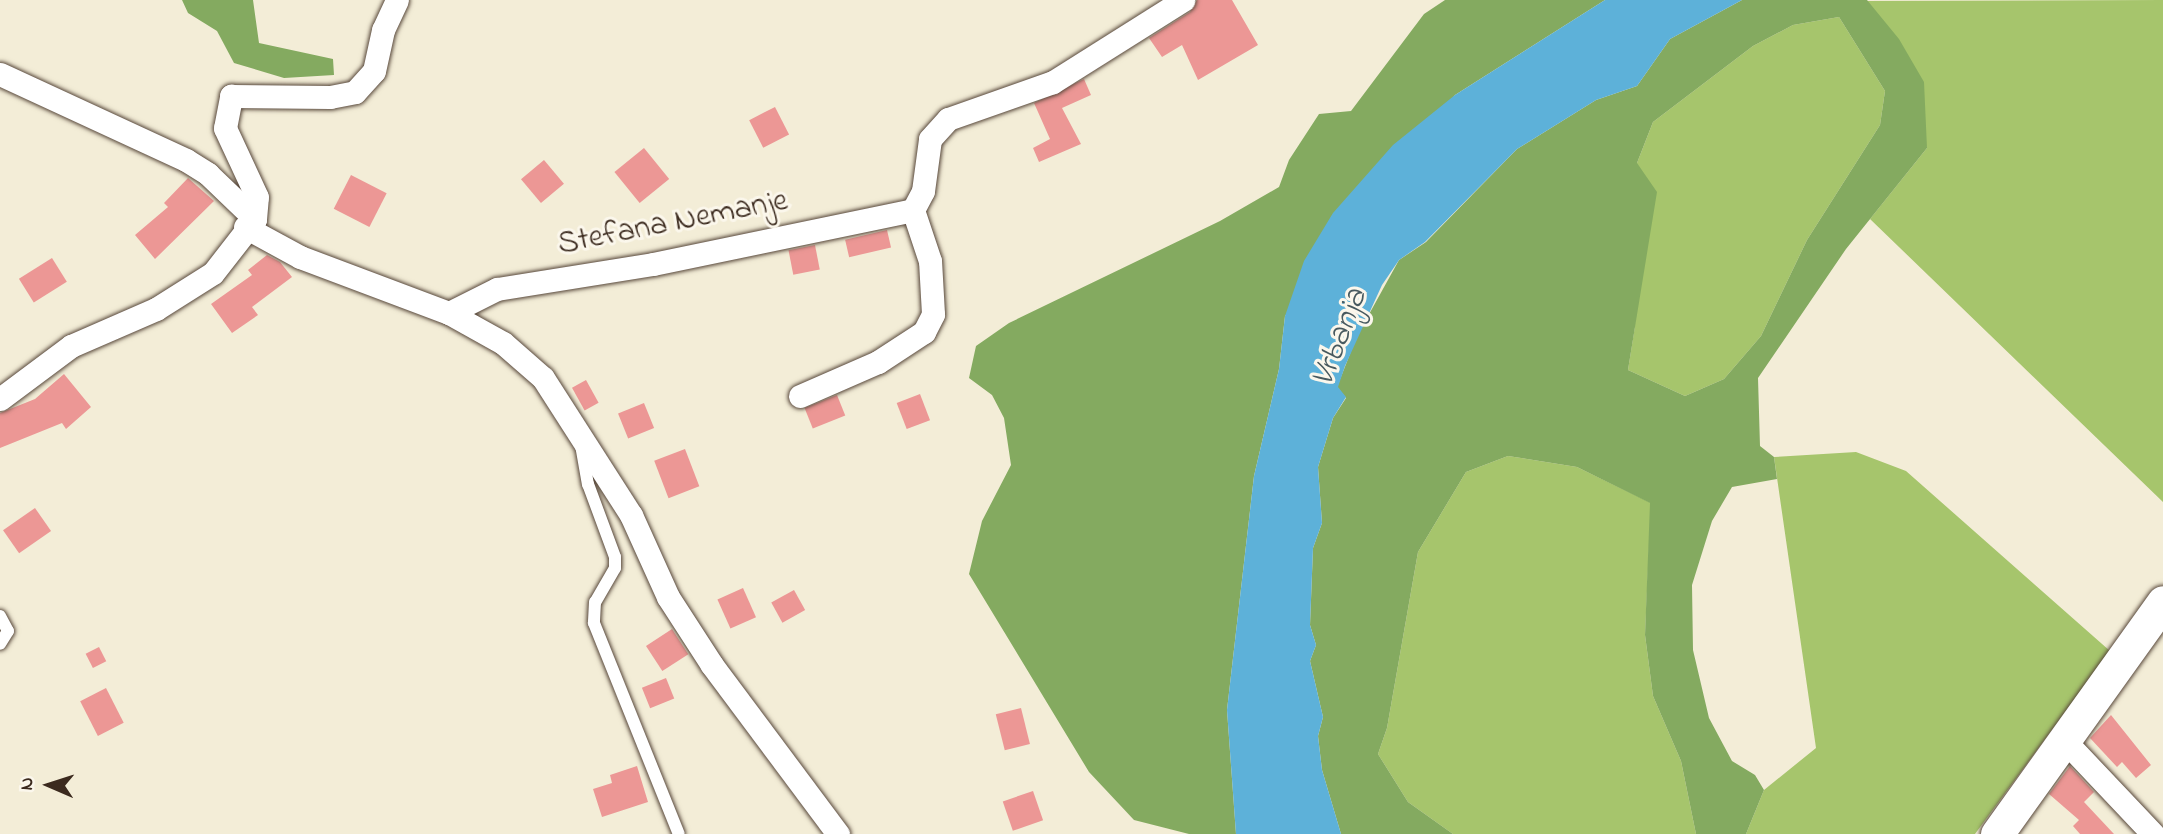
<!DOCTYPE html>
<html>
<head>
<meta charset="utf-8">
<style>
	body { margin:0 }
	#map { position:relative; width:2163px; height:834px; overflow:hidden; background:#f3edd7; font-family:"Indie Flower",sans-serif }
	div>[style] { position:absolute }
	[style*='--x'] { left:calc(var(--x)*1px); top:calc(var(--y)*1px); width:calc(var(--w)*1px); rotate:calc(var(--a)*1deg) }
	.green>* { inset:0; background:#a6c56c }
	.forest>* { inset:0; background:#84aa60 }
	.water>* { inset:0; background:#5db1d9 }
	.building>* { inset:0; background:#ec9795; transform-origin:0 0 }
	.roads { filter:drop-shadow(0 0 2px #57473a) drop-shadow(0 0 2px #57473a) }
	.lane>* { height:12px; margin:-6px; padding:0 6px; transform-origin:6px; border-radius:6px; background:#fff }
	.street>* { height:23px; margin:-11.5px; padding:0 11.5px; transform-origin:11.5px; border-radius:11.5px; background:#fff }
	.secondary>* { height:33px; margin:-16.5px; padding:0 16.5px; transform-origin:16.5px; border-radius:16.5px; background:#fff }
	span { translate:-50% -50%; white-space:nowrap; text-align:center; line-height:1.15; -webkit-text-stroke:6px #fbf7ec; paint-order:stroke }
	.street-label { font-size:32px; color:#3b2a1e }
	.water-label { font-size:33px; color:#47595f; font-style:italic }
	.north { position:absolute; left:14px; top:750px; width:70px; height:70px; -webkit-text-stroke:5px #fbf7ec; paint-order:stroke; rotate:273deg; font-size:19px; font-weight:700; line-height:28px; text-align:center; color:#3b2a1e }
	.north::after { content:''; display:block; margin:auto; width:24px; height:32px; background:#3b2a1e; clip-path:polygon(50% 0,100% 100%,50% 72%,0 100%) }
</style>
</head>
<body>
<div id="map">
	<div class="green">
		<div style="clip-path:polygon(2163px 0,2163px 502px,1870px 219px,1927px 148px,1865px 1px)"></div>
		<div style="clip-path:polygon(1839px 17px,1885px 91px,1880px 125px,1807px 240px,1761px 336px,1724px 379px,1685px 396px,1628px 370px,1635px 326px,1637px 163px,1653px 122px,1753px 46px,1793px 25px)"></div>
		<div style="clip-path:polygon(1856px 452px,1906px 471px,2110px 651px,1975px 834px,1746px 834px,1764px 790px,1816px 748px,1774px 457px)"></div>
		<div style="clip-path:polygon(1508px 456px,1577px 467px,1651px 503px,1645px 635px,1653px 696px,1681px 761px,1696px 834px,1453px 834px,1408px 802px,1378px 754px,1387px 728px,1418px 552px,1466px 472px)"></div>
	</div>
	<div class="forest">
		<div style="clip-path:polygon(182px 0,253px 0,259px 43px,333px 59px,334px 75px,284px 78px,234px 63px,217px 31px,188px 13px)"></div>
		<div style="clip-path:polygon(1445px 0,1605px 0,1455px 95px,1285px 316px,1279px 369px,1254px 476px,1227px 710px,1236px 834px,1189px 834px,1134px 820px,1089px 772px,969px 574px,982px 521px,1011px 465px,1004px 418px,992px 395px,969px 378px,976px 346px,1009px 323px,1220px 221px,1279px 187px,1289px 160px,1319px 114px,1351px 111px,1424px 14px)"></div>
		<div style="clip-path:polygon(evenodd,1742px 0,1867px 0,1899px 39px,1924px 82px,1927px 148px,1846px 249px,1758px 378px,1760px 446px,1774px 457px,1777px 479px,1732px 487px,1712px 521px,1692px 585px,1693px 650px,1709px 718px,1732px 761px,1755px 775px,1764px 790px,1746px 834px,1696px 834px,1681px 761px,1653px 696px,1645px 635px,1650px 503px,1577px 467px,1508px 456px,1466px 472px,1418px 552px,1387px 728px,1378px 754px,1408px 802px,1453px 834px,1341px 834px,1322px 770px,1318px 736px,1323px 717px,1310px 661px,1316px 645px,1310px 625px,1313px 548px,1322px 523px,1318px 467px,1333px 418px,1346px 398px,1337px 387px,1357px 336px,1399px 260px,1426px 242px,1517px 149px,1596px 100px,1637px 86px,1670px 39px,1742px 0,1839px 17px,1885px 91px,1880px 125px,1807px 240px,1761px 336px,1724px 379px,1685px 396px,1628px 370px,1657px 192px,1637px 163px,1653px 122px,1753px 46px,1793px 25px,1839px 17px)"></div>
	</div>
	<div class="water">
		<div style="clip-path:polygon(1605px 0,1742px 0,1670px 39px,1637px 86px,1596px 100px,1517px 149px,1425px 242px,1399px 260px,1382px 285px,1345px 366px,1338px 387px,1346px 397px,1333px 418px,1318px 467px,1322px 523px,1313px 548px,1310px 625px,1316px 645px,1310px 661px,1323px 717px,1318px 736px,1322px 770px,1341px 834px,1236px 834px,1227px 710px,1254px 476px,1279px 369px,1285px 316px,1304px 261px,1333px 213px,1393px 145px,1455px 95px)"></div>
	</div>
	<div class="building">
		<div style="clip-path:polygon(1197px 0,1232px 0,1258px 45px,1198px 80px,1182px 45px,1162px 57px,1149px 38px,1190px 12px)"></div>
		<div style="clip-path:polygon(1084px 79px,1091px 95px,1062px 108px,1081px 144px,1039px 162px,1033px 148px,1050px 139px,1034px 103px)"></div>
		<div style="left:775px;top:107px;width:31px;height:29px;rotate:63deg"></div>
		<div style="left:644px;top:148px;width:40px;height:38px;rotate:51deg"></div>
		<div style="left:544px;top:160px;width:31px;height:30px;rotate:50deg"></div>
		<div style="left:351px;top:175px;width:40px;height:38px;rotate:27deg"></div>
		<div style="clip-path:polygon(188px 178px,214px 201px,155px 259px,135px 235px,168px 207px,164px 203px)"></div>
		<div style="left:887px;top:230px;width:18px;height:43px;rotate:77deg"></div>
		<div style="left:815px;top:245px;width:25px;height:27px;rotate:79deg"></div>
		<div style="clip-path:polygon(267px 255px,280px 262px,292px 277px,252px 307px,258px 315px,232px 333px,211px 304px,252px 275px,248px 270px)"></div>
		<div style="left:52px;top:258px;width:28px;height:39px;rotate:58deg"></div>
		<div style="clip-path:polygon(64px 374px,91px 407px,66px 429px,62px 423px,0 448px,0 413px,35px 399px)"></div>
		<div style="left:586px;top:380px;width:26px;height:16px;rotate:61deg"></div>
		<div style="left:920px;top:394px;width:28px;height:25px;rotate:69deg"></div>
		<div style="left:837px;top:395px;width:22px;height:35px;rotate:68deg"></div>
		<div style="left:644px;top:403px;width:27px;height:28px;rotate:68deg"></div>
		<div style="left:685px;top:449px;width:40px;height:33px;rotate:69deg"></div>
		<div style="left:35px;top:508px;width:28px;height:39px;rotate:55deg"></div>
		<div style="left:743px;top:588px;width:32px;height:28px;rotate:66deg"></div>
		<div style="left:794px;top:590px;width:23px;height:26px;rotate:61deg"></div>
		<div style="left:672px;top:629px;width:30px;height:31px;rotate:57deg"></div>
		<div style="left:99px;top:647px;width:16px;height:15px;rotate:63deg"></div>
		<div style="left:666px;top:678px;width:22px;height:26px;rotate:68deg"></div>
		<div style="left:106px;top:688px;width:39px;height:29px;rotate:63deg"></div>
		<div style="left:1021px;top:708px;width:37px;height:26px;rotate:76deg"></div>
		<div style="clip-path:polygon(2111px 715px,2151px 765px,2136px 778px,2122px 762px,2117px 767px,2090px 738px)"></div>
		<div style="clip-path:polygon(637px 766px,648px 802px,602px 817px,593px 789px,612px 783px,610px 775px)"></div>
		<div style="clip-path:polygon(2070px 766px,2094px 792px,2084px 802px,2114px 834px,2080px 834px,2073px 826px,2079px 820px,2049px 794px)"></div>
		<div style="left:1033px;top:791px;width:31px;height:32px;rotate:71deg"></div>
	</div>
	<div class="roads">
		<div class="lane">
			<div style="--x:581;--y:445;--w:40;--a:80"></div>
			<div style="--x:588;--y:484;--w:78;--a:69.7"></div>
			<div style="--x:615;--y:557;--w:11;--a:90"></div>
			<div style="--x:615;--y:568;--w:39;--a:120"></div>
			<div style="--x:595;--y:602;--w:21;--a:93"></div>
			<div style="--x:594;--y:623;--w:227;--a:68.1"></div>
			<div style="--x:0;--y:616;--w:17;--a:62"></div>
			<div style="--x:8;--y:631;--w:15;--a:122"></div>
		</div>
		<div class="street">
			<div style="--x:0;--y:74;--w:205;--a:24.8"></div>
			<div style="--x:186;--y:160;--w:26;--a:32"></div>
			<div style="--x:208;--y:174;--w:65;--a:43.8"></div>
			<div style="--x:245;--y:227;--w:63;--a:28.6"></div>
			<div style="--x:300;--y:257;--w:159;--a:20.6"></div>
			<div style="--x:449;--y:313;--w:62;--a:29.1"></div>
			<div style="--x:503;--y:343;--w:53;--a:41.2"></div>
			<div style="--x:543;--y:378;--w:163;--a:57.3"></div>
			<div style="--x:631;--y:515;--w:90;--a:65.7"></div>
			<div style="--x:668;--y:597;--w:81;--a:57.1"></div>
			<div style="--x:712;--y:665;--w:211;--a:53.3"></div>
			<div style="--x:449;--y:313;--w:54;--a:-26.6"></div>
			<div style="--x:497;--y:289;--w:158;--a:-9.1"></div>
			<div style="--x:653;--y:264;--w:266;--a:-11.7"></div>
			<div style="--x:913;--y:210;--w:21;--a:-62"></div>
			<div style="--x:923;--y:191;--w:52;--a:-82.3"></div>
			<div style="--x:930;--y:139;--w:27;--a:-48"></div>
			<div style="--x:948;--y:119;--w:111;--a:-19.4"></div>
			<div style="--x:1053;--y:82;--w:154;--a:-32.2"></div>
			<div style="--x:800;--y:396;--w:85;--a:-23.6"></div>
			<div style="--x:878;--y:362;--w:55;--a:-33.1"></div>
			<div style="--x:924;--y:332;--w:20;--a:-63"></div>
			<div style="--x:933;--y:314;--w:53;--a:-93.2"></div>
			<div style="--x:930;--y:261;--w:54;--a:-108.4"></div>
			<div style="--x:0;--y:399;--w:89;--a:-36.7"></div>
			<div style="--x:71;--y:346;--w:93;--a:-23.5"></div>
			<div style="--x:156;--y:309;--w:67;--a:-32.3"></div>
			<div style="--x:213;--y:273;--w:68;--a:-52.1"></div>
			<div style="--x:255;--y:219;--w:22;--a:-85"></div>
			<div style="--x:257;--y:197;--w:76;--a:-114.9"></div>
			<div style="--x:225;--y:128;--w:33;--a:-79"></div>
			<div style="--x:231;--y:96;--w:99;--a:0.6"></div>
			<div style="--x:330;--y:97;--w:25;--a:-11"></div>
			<div style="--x:355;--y:92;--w:28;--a:-48"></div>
			<div style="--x:374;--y:71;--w:42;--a:-77.6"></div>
			<div style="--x:383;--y:30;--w:33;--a:-65"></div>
			<div style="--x:2065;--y:741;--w:128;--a:46.6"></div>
		</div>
		<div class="secondary">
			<div style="--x:1997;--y:834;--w:285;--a:-54.4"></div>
		</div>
	</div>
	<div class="street-label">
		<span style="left:673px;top:224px;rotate:-11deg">Stefana Nemanje</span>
	</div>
	<div class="water-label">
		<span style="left:1341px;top:338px;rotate:-69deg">Vrbanja</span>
	</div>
	<div class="north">N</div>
</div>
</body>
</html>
